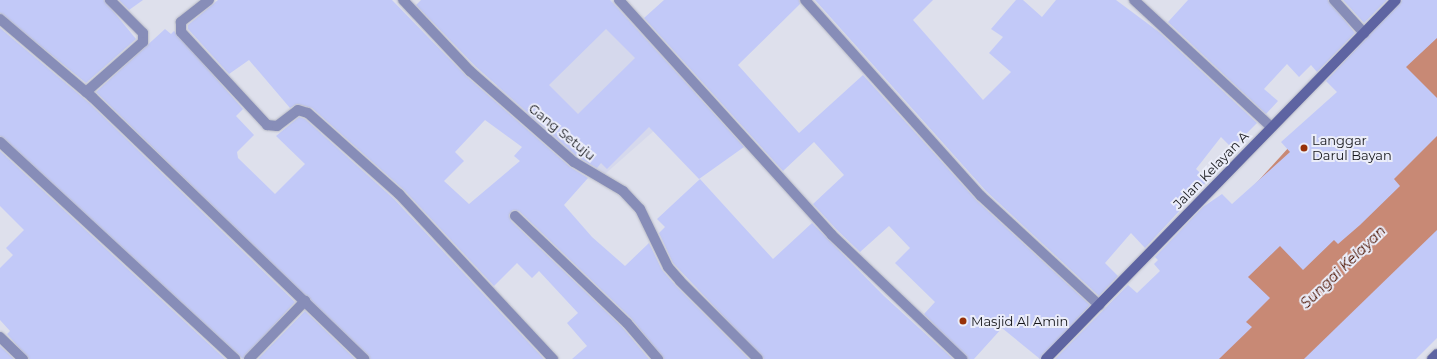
<!DOCTYPE html>
<html>
<head>
<meta charset="utf-8">
<style>
	body { margin:0 }
	#map { position:relative; width:1437px; height:359px; overflow:hidden; background:#dee0ec; font-family:Montserrat,sans-serif }
	div>[style] { position:absolute }
	[style*='--x'] { left:calc(var(--x)*1px); top:calc(var(--y)*1px); width:calc(var(--w)*1px); rotate:calc(var(--a)*1deg) }
	.built>* { inset:0; background:#d5d8ec }
	.water>* { inset:0; background:#c88975 }
	.building>* { inset:0; background:#c2c9f8 }
	.roads { filter:drop-shadow(0 0 1px #babcc6) drop-shadow(0 0 1px #babcc6) }
	.street>* { height:10px; margin:-5px; padding:0 5px; transform-origin:5px; border-radius:5px; background:#878db8 }
	.secondary>* { height:10px; margin:-5px; padding:0 5px; transform-origin:5px; border-radius:5px; background:#5e64a2 }
	.dots>* { width:11px; height:11px; translate:-50% -50%; box-sizing:border-box; border:2px solid #ebedf9; border-radius:50% }
	span { translate:-50% -50%; white-space:nowrap; text-align:center; line-height:1.15; -webkit-text-stroke:4px #ebedf9; paint-order:stroke }
	.street-label { font-size:13px; color:#15161a }
	.poi-label { font-size:13px; color:#15161a }
	.left { translate:0 -50%; text-align:left }
	.water-label { font-size:14px; color:#4d1402; font-style:italic }
</style>
</head>
<body>
<div id="map">
	<div class="built">
		<div style="clip-path:polygon(585px 0,612px 0,699px 91px,605px 174px,580px 163px,494px 89px)"></div>
	</div>
	<div class="water">
		<div style="clip-path:polygon(1437px 0,1437px 320px,1403px 359px,1090px 359px,1189px 257px,1381px 46px)"></div>
	</div>
	<div class="building">
		<div style="clip-path:polygon(0 0,104px 0,136px 39px,86px 83px,0 13px)"></div>
		<div style="clip-path:polygon(119px 0,143px 0,129px 10px)"></div>
		<div style="clip-path:polygon(evenodd,218px 0,392px 0,466px 76px,570px 167px,588px 178px,564px 205px,592px 237px,625px 266px,649px 243px,662px 270px,675px 285px,749px 359px,664px 359px,631px 318px,519px 211px,513px 210px,509px 215px,511px 221px,622px 327px,649px 359px,572px 359px,587px 346px,567px 323px,578px 313px,539px 271px,532px 278px,517px 263px,494px 286px,404px 190px,312px 108px,297px 104px,290px 108px,249px 60px,229px 74px,188px 29px,188px 25px,218px 0,485px 120px,522px 147px,514px 156px,520px 161px,469px 204px,444px 181px,464px 161px,455px 152px,485px 120px)"></div>
		<div style="clip-path:polygon(evenodd,421px 0,610px 0,744px 147px,699px 179px,649px 127px,607px 169px,601px 163px,597px 168px,578px 157px,475px 66px,416px 5px,421px 0,606px 29px,635px 58px,578px 114px,549px 85px,606px 29px)"></div>
		<div style="clip-path:polygon(664px 0,799px 0,800px 4px,738px 65px,799px 133px,863px 75px,977px 201px,1090px 305px,1040px 359px,1002px 328px,974px 359px,968px 359px,924px 314px,935px 302px,895px 263px,910px 248px,889px 226px,860px 252px,837px 230px,813px 204px,844px 175px,814px 142px,783px 171px,644px 18px)"></div>
		<div style="clip-path:polygon(815px 0,933px 0,913px 20px,983px 100px,1011px 72px,989px 53px,1003px 37px,991px 29px,1016px 0,1023px 0,1042px 17px,1056px 0,1116px 0,1159px 32px,1257px 123px,1232px 148px,1221px 137px,1196px 169px,1208px 180px,1145px 248px,1131px 233px,1105px 263px,1118px 276px,1099px 296px,986px 191px)"></div>
		<div style="clip-path:polygon(1188px 0,1328px 0,1355px 33px,1317px 72px,1311px 65px,1299px 77px,1287px 64px,1264px 89px,1278px 101px,1266px 114px,1168px 22px)"></div>
		<div style="clip-path:polygon(1343px 0,1387px 0,1364px 23px)"></div>
		<div style="clip-path:polygon(1402px 0,1437px 0,1437px 38px,1406px 67px,1437px 98px,1437px 136px,1394px 179px,1400px 186px,1360px 225px,1338px 244px,1334px 240px,1303px 270px,1280px 246px,1248px 277px,1270px 298px,1246px 322px,1252px 327px,1219px 359px,1055px 359px,1128px 285px,1137px 293px,1160px 271px,1154px 264px,1158px 260px,1155px 257px,1203px 207px,1222px 194px,1232px 204px,1290px 152px,1281px 142px,1337px 92px,1326px 81px)"></div>
		<div style="clip-path:polygon(0 28px,88px 102px,295px 302px,243px 359px,0 136px)"></div>
		<div style="clip-path:polygon(165px 29px,171px 34px,174px 31px,243px 109px,236px 116px,254px 135px,237px 152px,238px 158px,275px 194px,305px 164px,276px 136px,299px 117px,305px 119px,394px 199px,544px 359px,370px 359px,96px 92px)"></div>
		<div style="clip-path:polygon(0 151px,225px 359px,29px 359px,7px 334px,10px 331px,0 320px,0 268px,13px 255px,6px 248px,24px 230px,0 206px)"></div>
		<div style="clip-path:polygon(700px 179px,773px 259px,812px 223px,884px 296px,953px 359px,764px 359px,673px 263px,659px 233px,665px 227px,657px 219px)"></div>
		<div style="clip-path:polygon(1437px 230px,1437px 338px,1416px 359px,1304px 359px)"></div>
		<div style="clip-path:polygon(305px 311px,355px 359px,258px 359px)"></div>
		<div style="clip-path:polygon(0 346px,14px 359px,0 359px)"></div>
	</div>
	<div class="roads">
		<div class="street">
			<div style="--x:209;--y:0;--w:36;--a:142"></div>
			<div style="--x:181;--y:22;--w:10;--a:90"></div>
			<div style="--x:181;--y:32;--w:127;--a:47.2"></div>
			<div style="--x:267;--y:125;--w:10;--a:6"></div>
			<div style="--x:277;--y:126;--w:26;--a:-37"></div>
			<div style="--x:298;--y:110;--w:10;--a:17"></div>
			<div style="--x:308;--y:113;--w:122;--a:41.7"></div>
			<div style="--x:399;--y:194;--w:226;--a:47"></div>
			<div style="--x:403;--y:0;--w:98;--a:46.7"></div>
			<div style="--x:470;--y:71;--w:138;--a:41.2"></div>
			<div style="--x:574;--y:162;--w:57;--a:30.6"></div>
			<div style="--x:623;--y:191;--w:25;--a:47"></div>
			<div style="--x:640;--y:209;--w:64;--a:64.2"></div>
			<div style="--x:668;--y:267;--w:18;--a:49"></div>
			<div style="--x:680;--y:281;--w:110;--a:45"></div>
			<div style="--x:619;--y:0;--w:317;--a:47.8"></div>
			<div style="--x:832;--y:235;--w:180;--a:43.6"></div>
			<div style="--x:805;--y:0;--w:263;--a:48.1"></div>
			<div style="--x:981;--y:196;--w:161;--a:42.7"></div>
			<div style="--x:1134;--y:0;--w:187;--a:42.8"></div>
			<div style="--x:1334;--y:0;--w:45;--a:47.7"></div>
			<div style="--x:0;--y:19;--w:121;--a:40.3"></div>
			<div style="--x:92;--y:97;--w:378;--a:43.9"></div>
			<div style="--x:86;--y:92;--w:76;--a:-41.3"></div>
			<div style="--x:143;--y:42;--w:9;--a:-90"></div>
			<div style="--x:143;--y:33;--w:47;--a:-135"></div>
			<div style="--x:0;--y:142;--w:320;--a:42.7"></div>
			<div style="--x:515;--y:216;--w:155;--a:43.7"></div>
			<div style="--x:627;--y:323;--w:48;--a:49.3"></div>
			<div style="--x:0;--y:337;--w:32;--a:44"></div>
			<div style="--x:249;--y:359;--w:81;--a:-46"></div>
		</div>
		<div class="secondary">
			<div style="--x:1046;--y:359;--w:501;--a:-45.73"></div>
			<div style="--x:1432;--y:359;--w:7;--a:-45"></div>
		</div>
	</div>
	<div class="dots">
		<div style="left:1304px;top:148px;background:#973109"></div>
		<div style="left:963px;top:321px;background:#973109"></div>
	</div>
	<div class="street-label">
		<span style="left:562px;top:132px;rotate:39deg">Gang Setuju</span>
		<span style="left:1211px;top:170px;rotate:-46deg">Jalan Kelayan A</span>
	</div>
	<div class="poi-label">
		<span class="left" style="left:1312px;top:148px">Langgar<br>Darul Bayan</span>
		<span class="left" style="left:971px;top:321px">Masjid Al Amin</span>
	</div>
	<div class="water-label">
		<span style="left:1343px;top:267px;rotate:-44deg">Sungai Kelayan</span>
	</div>
</div>
</body>
</html>
